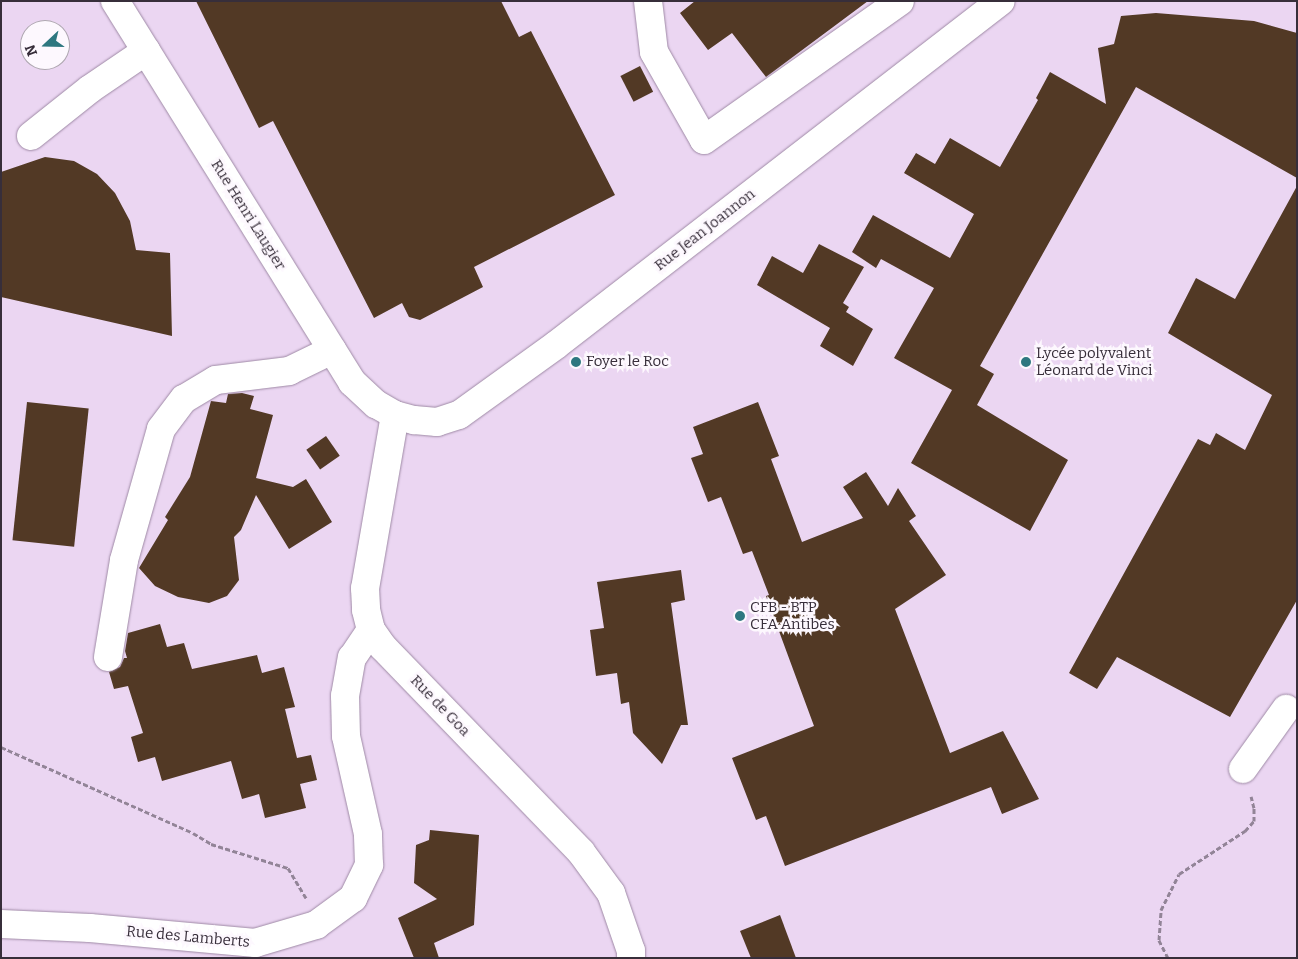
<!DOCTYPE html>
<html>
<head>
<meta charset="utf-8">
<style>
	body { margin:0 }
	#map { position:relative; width:1298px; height:959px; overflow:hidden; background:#f8e5fe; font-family:Bitter,serif }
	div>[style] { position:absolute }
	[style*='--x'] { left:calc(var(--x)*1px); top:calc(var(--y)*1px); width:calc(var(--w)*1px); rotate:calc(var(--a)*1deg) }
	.built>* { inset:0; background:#ebd6f2 }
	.building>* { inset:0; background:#523925; transform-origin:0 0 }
	.path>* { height:3px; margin-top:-1.5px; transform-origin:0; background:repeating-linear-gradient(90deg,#928497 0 5px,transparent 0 7.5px) }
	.roads { filter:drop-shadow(0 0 1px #9e89a5) drop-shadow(0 0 1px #9e89a5) }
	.minor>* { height:28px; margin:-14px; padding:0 14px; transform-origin:14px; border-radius:14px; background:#fff }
	.dots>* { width:14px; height:14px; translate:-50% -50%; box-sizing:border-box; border:2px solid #fdf8fe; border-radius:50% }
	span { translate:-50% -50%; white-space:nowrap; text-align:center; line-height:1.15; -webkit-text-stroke:5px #fdf8fe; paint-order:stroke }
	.street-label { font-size:15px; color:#372e3a }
	.poi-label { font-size:15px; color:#372e3a }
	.left { translate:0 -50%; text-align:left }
	.frame { position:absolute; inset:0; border:2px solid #372e3a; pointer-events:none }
	.north { position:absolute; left:20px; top:20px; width:50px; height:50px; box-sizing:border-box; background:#fdf8fe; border:1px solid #aea7b0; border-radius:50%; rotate:249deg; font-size:14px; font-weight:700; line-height:20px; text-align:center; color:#372e3a }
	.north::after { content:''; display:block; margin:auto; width:18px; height:22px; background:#2e7780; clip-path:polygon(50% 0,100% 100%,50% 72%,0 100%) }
</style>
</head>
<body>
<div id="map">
	<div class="built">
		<div style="clip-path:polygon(evenodd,1px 1px,1297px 1px,1297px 958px,1px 958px,1px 1px,30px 30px,60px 30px,60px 60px,30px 60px,30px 30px)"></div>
	</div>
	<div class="building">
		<div style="clip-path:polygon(196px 1px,501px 1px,519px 37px,531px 31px,615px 195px,474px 267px,483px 287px,420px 320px,409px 317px,402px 303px,374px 318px,273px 121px,259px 128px)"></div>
		<div style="clip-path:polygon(695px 1px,868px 1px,766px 77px,732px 33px,708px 50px,680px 13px)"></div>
		<div style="clip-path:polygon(1156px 13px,1254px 21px,1297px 33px,1297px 178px,1136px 87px,980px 366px,994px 374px,977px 405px,1068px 460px,1030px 531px,911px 463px,952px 390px,894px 358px,934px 288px,881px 259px,876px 268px,852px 252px,873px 215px,950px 258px,974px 214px,904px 173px,916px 153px,935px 164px,950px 138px,1000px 167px,1038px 100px,1036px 98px,1050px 72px,1106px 104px,1098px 48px,1114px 44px,1121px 16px)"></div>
		<div style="left:640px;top:66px;width:29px;height:22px;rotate:63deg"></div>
		<div style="clip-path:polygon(45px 157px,74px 161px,97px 174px,115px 193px,130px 221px,136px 250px,170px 253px,172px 336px,1px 297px,1px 172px)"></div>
		<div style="clip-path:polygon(1297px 186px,1297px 600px,1230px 717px,1117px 657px,1097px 689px,1069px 673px,1198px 439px,1210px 445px,1216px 433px,1245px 450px,1272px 395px,1168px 333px,1196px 278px,1235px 299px)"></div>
		<div style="clip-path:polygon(819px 244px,864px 267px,843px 303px,849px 307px,846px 312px,873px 329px,853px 366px,820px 346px,830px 328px,757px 285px,772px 256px,803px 273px)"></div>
		<div style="clip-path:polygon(242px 393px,254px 396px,250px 409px,273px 415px,256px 478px,293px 487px,306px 479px,332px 522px,289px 549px,256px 495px,241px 530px,234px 537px,239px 580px,227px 596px,209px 603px,178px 597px,155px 586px,139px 568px,168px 520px,165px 517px,190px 477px,211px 401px,226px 403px,228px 394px)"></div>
		<div style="left:27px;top:402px;width:62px;height:139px;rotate:6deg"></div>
		<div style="clip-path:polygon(758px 402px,779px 456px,771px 459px,802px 542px,863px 518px,843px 487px,866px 472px,888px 506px,898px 488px,916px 516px,909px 521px,946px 575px,895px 609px,950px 753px,1003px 731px,1039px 799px,1002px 814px,991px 787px,785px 866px,766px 816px,756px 820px,732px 758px,814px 726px,766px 596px,769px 595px,752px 551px,743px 554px,721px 497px,708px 502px,691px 458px,703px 454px,693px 427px)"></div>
		<div style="left:326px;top:436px;width:24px;height:24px;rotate:55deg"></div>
		<div style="clip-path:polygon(681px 570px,685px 600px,671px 603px,688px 725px,681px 725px,662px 764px,633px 733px,629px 702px,621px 704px,617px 673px,596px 676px,590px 630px,604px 628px,597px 582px)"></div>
		<div style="clip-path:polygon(160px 624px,167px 647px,184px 643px,192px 669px,257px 655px,262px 673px,284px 667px,295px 707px,285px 709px,297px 758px,311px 755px,317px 780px,300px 784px,306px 808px,265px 818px,259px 794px,242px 799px,231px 761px,162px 781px,155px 757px,138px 762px,131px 737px,143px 733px,128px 686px,114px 689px,109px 672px,120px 667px,124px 658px,127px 658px,125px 651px,128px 633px)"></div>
		<div style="clip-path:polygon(430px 830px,479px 835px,474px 925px,434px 943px,439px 958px,414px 958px,398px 918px,437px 899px,414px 883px,416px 845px,429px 840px)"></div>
		<div style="clip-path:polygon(780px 915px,796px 958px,751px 958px,740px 931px)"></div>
	</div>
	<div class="path">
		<div style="--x:1;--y:747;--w:210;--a:24.1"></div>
		<div style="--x:193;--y:833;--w:21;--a:31"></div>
		<div style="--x:211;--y:844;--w:81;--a:17.3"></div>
		<div style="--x:288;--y:868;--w:35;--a:59"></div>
		<div style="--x:1168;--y:958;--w:20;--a:-117"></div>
		<div style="--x:1159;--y:940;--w:30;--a:-86"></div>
		<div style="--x:1161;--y:910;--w:40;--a:-63.4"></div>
		<div style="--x:1179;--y:874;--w:79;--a:-33.1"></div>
		<div style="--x:1245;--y:831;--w:13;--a:-48"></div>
		<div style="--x:1254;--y:821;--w:13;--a:-90"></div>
		<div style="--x:1254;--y:808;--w:12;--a:-104"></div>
	</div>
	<div class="roads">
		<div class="minor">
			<div style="--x:115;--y:1;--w:449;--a:58.1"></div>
			<div style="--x:352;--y:382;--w:33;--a:43"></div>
			<div style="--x:376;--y:404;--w:22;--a:30"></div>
			<div style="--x:395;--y:415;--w:20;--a:15"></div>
			<div style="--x:414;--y:420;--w:23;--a:5"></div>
			<div style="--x:437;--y:422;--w:23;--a:-18"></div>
			<div style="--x:459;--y:415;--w:120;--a:-35.8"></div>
			<div style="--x:556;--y:345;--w:562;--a:-37.71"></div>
			<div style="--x:648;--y:1;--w:51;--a:83.3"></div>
			<div style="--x:654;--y:52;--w:101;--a:60.4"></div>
			<div style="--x:704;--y:140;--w:240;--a:-35.3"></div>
			<div style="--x:31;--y:136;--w:75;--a:-38.5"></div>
			<div style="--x:90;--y:89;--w:68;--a:-34.2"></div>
			<div style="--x:395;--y:415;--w:176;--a:99.8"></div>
			<div style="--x:365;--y:588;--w:22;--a:87"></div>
			<div style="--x:366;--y:610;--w:21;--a:76"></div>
			<div style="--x:371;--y:630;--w:21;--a:55"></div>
			<div style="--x:383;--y:647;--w:285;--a:46"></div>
			<div style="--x:581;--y:852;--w:51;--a:53.8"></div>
			<div style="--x:611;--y:893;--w:61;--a:71"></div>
			<div style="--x:631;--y:951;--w:7;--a:90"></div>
			<div style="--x:108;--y:657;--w:98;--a:-80.6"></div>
			<div style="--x:124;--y:560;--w:136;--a:-74.2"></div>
			<div style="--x:161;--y:429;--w:38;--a:-53"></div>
			<div style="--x:184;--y:399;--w:37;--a:-31"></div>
			<div style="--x:216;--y:380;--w:74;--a:-7"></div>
			<div style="--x:289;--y:371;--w:48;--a:-26"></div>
			<div style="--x:1243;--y:769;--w:74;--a:-54.4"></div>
			<div style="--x:1;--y:924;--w:89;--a:2.6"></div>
			<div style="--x:90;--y:928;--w:166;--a:5.2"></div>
			<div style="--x:255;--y:943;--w:64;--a:-16.4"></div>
			<div style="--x:316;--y:925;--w:46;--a:-36.1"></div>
			<div style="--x:353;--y:898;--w:37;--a:-64"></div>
			<div style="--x:369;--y:865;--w:31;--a:-92"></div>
			<div style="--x:368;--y:834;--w:100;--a:-102.7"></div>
			<div style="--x:346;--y:736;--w:40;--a:-91.4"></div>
			<div style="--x:345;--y:696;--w:39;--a:-80"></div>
			<div style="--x:352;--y:658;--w:34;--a:-56"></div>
		</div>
	</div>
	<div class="dots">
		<div style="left:576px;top:362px;background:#2e7780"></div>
		<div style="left:1026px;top:362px;background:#2e7780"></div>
		<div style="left:740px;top:616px;background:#2e7780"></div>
	</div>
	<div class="street-label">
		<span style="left:248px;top:215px;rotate:58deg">Rue Henri Laugier</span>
		<span style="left:705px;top:230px;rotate:-38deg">Rue Jean Joannon</span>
		<span style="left:440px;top:706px;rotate:46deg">Rue de Goa</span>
		<span style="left:188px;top:937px;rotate:5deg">Rue des Lamberts</span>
	</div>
	<div class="poi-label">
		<span class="left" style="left:1036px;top:362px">Lycée polyvalent<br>Léonard de Vinci</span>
		<span class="left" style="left:586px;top:362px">Foyer le Roc</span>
		<span class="left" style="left:750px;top:616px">CFB - BTP<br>CFA Antibes</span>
	</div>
	<div class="frame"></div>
	<div class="north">N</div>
</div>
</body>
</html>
